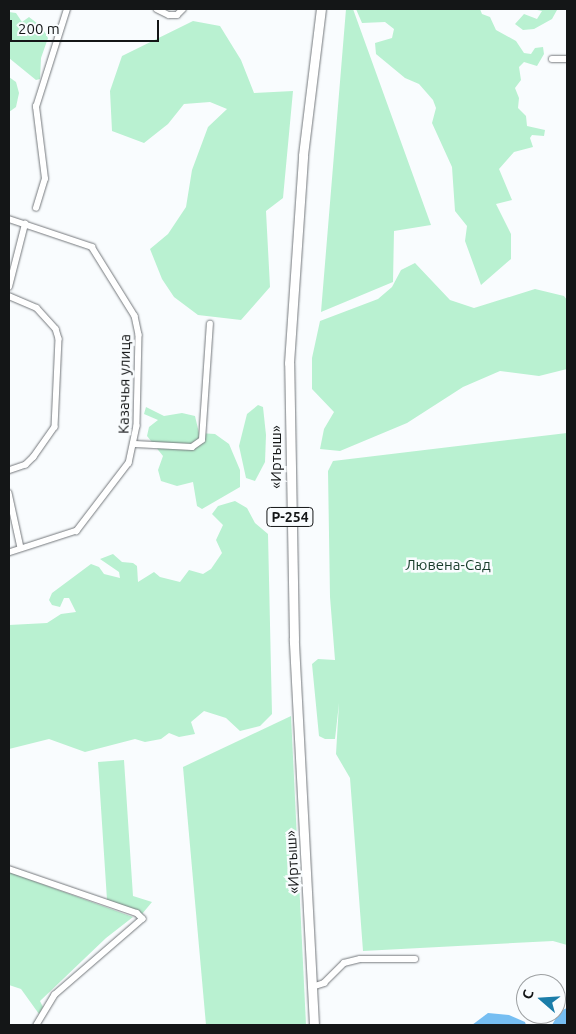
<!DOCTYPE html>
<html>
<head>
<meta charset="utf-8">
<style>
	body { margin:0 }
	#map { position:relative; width:576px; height:1034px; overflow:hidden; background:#f9fcfe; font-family:Ubuntu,sans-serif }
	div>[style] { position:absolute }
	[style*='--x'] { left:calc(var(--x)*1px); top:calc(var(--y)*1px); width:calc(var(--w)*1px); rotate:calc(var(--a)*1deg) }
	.green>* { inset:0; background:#b9f1d1 }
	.water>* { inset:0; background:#76bef2 }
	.roads { filter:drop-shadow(0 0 1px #74787c) drop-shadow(0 0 1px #74787c) }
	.minor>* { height:5.5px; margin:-2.75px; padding:0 2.75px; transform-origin:2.75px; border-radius:2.75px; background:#fff }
	.trunk>* { height:9px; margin:-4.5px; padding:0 4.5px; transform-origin:4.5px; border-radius:4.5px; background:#fff }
	span { translate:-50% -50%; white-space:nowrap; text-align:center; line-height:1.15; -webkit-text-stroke:5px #f9fcfe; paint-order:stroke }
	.shield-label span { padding:1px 4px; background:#f9fcfe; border:1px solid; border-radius:4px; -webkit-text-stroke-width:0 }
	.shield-label { font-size:14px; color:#141617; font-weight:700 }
	.street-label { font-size:15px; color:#141617 }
	.park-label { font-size:15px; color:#173c2a }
	.frame { position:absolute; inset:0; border:10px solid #141617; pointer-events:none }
	.north { position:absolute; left:516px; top:974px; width:50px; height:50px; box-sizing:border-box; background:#f9fcfe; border:1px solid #9da0a2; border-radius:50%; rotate:289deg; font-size:14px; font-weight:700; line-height:20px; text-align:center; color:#141617 }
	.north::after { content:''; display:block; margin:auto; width:18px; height:22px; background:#1b7da9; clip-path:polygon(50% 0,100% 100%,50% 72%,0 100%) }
	.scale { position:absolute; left:10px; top:20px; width:149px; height:22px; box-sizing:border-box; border:2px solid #141617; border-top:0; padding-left:6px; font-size:15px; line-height:18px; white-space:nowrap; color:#141617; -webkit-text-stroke:4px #f9fcfe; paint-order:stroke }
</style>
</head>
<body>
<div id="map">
	<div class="green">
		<div style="clip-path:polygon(346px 9px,353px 9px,431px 225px,394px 231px,393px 282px,321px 312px)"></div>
		<div style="clip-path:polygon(356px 9px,480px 9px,482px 14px,490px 17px,496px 30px,516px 41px,524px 53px,531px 54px,535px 48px,543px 47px,544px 54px,537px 66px,524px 62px,519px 67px,521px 80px,515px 88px,519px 98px,518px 108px,526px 116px,527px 126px,545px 130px,544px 136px,532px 135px,530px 138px,533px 147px,514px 152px,499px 169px,512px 200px,496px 204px,511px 234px,511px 259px,481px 285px,465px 241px,467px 226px,455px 211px,452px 167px,432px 123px,436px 108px,433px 100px,419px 84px,405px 78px,376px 54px,375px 43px,392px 38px,394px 29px,385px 22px,362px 23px)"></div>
		<div style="clip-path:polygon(532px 9px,556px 9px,557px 10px,552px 19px,534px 29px,523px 30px,515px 24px,524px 14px,537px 19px,542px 11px)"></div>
		<div style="clip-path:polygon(9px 12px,16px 13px,22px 22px,29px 17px,42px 27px,48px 38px,41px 58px,40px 79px,36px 80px,9px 58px)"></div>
		<div style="clip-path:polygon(193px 21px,220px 26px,241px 60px,254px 93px,293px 91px,283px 198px,266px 211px,270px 287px,241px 320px,198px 315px,174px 297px,162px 279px,150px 249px,168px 234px,186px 207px,192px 170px,208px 127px,227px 109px,210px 102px,184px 104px,168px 124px,144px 143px,112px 131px,110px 91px,122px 56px)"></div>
		<div style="clip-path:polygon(9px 77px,16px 82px,19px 93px,16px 107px,9px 112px)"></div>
		<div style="clip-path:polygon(415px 263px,450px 300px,474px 308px,535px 289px,564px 296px,567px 300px,567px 369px,539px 376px,500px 371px,463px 387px,407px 423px,340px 451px,320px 449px,324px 429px,334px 412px,312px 389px,312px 358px,320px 321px,378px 299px,392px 287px,401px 270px)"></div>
		<div style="clip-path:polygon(258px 405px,263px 407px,266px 435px,265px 462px,255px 481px,246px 478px,239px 446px,247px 414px)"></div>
		<div style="clip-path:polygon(146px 407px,164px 416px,182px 413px,195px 416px,199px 433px,215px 434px,229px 444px,240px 470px,240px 487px,202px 509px,197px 506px,193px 482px,177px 486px,161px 481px,158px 470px,163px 456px,147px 436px,149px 427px,158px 420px,144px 414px)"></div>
		<div style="clip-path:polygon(567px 433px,567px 945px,553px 941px,363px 951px,350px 778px,336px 754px,339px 703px,335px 739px,325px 739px,319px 736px,312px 664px,318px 659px,335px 660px,330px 597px,328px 471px,333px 461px)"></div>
		<div style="clip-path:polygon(235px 501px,247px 508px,255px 523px,268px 534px,272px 714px,260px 726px,240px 731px,226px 718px,204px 711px,191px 722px,195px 734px,179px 737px,169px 733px,161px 739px,145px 742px,135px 739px,85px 752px,49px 739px,9px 749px,9px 625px,47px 623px,61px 614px,76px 612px,69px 598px,64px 598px,60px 607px,52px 605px,49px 600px,52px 593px,91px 564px,99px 567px,104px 574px,120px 578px,119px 572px,100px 559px,113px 554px,122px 562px,133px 563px,137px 566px,138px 582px,154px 572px,160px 577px,180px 582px,189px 570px,203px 574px,211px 569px,222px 553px,216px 540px,223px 525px,212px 514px,218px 506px)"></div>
		<div style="clip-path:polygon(291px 716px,306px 1025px,206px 1025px,183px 767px)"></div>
		<div style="clip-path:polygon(124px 760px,133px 896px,152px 902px,142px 914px,107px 900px,98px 762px)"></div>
		<div style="clip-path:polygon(9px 872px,133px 917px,106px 938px,40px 1001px,43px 1007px,39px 1014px,21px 989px,9px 985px)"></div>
	</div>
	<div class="water">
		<div style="clip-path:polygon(567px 1008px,567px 1025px,552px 1025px,560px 1011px)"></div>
		<div style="clip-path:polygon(488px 1013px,509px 1015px,525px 1022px,526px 1025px,472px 1025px)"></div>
	</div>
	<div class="roads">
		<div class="minor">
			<div style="--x:157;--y:9;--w:13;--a:27"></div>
			<div style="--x:169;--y:15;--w:8;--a:0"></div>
			<div style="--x:177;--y:15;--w:8;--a:-45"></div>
			<div style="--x:552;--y:59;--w:15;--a:0"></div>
			<div style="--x:36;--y:208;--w:30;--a:-73"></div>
			<div style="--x:45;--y:179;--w:73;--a:-97.1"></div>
			<div style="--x:36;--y:107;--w:103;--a:-72.4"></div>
			<div style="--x:9;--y:219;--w:88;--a:18.6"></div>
			<div style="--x:92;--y:247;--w:81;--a:58.1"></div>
			<div style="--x:135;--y:316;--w:19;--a:78"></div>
			<div style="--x:139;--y:335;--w:91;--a:91.3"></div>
			<div style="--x:137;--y:426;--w:38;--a:102"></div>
			<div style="--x:129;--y:463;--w:86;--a:127.4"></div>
			<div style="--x:77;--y:531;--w:71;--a:162.1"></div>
			<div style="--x:9;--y:287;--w:65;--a:-75.7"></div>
			<div style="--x:9;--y:296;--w:30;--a:23"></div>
			<div style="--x:37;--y:308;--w:28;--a:48"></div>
			<div style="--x:56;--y:329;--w:10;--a:73"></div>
			<div style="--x:59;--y:339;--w:88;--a:92.6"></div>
			<div style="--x:55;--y:427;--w:37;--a:125"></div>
			<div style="--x:34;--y:457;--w:11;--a:135"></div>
			<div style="--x:26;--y:465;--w:18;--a:161"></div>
			<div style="--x:135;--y:444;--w:57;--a:3"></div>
			<div style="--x:192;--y:447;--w:12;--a:-35"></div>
			<div style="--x:202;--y:440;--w:116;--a:-86.1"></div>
			<div style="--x:9;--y:493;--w:56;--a:77.7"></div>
			<div style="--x:9;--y:869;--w:135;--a:19"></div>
			<div style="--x:137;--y:913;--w:8;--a:45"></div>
			<div style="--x:143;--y:919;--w:116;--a:139.2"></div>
			<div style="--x:55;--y:995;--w:35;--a:121"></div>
			<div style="--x:312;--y:987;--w:13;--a:-18"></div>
			<div style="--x:324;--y:983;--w:28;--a:-45"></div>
			<div style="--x:344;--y:963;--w:16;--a:-14"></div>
			<div style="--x:360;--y:959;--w:55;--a:0"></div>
		</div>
		<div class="trunk">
			<div style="--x:314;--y:1025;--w:387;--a:-93"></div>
			<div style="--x:294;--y:639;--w:276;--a:-91"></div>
			<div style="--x:289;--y:363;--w:208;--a:-86.1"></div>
			<div style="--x:303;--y:155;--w:147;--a:-83"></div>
		</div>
	</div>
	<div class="shield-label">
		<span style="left:290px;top:517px">Р-254</span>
	</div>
	<div class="street-label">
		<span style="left:124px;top:384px;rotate:-89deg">Казачья улица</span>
		<span style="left:276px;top:457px;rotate:-90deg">«Иртыш»</span>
		<span style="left:292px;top:862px;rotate:-93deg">«Иртыш»</span>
	</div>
	<div class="park-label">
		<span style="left:448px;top:565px">Лювена-Сад</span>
	</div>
	<div class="frame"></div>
	<div class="north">С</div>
	<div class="scale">200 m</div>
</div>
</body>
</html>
